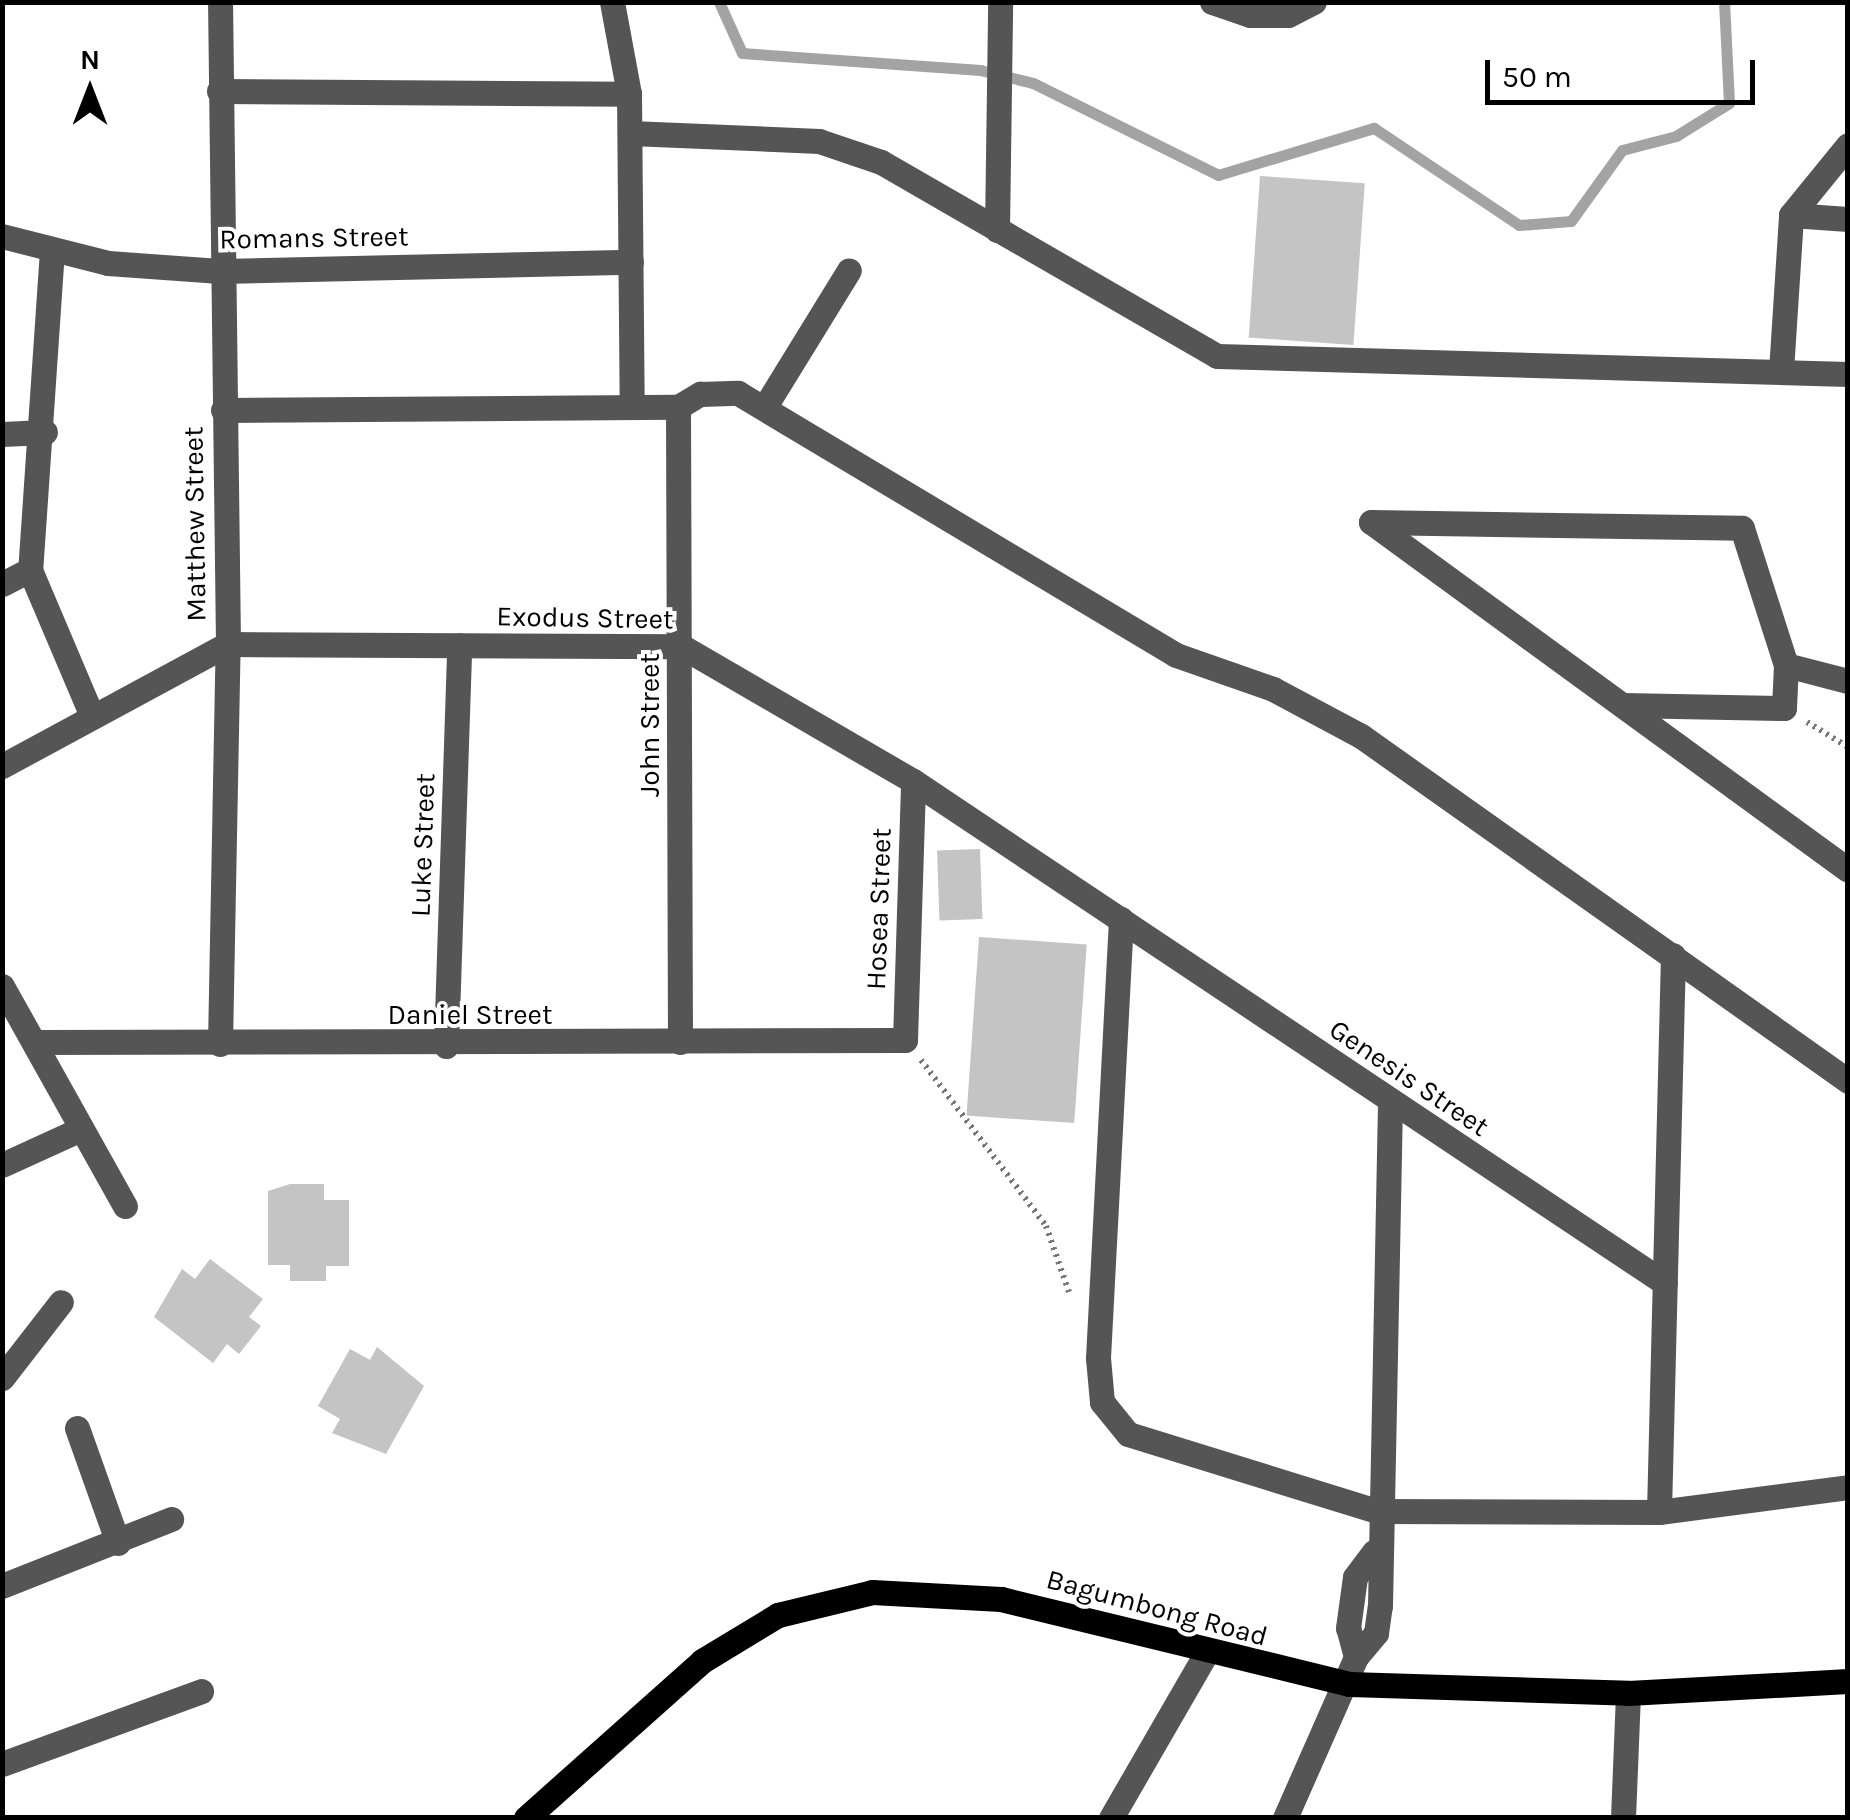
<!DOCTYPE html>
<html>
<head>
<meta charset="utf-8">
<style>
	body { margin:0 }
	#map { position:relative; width:1850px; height:1820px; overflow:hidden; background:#fff; font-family:Karla,sans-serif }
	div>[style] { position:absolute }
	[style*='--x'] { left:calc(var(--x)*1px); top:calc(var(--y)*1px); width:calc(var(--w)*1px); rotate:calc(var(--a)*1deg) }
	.stream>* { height:11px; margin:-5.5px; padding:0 5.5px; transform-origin:5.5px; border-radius:5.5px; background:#a3a3a3 }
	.building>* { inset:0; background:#c4c4c4; transform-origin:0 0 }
	.path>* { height:6px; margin-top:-3px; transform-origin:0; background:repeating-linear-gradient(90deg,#777 0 2.5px,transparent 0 7.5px) }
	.minor>* { height:25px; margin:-12.5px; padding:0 12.5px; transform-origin:12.5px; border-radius:12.5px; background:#555 }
	.major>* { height:25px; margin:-12.5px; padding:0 12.5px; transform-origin:12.5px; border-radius:12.5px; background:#000 }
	span { translate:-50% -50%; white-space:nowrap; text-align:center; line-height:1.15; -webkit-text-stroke:8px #fff; paint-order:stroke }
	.street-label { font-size:28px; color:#000 }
	.frame { position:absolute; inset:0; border:5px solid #000; pointer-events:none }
	.north { position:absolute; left:40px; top:40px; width:100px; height:100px; -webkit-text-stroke:8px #fff; paint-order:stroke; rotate:0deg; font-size:28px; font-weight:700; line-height:40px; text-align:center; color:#000 }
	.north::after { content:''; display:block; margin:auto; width:35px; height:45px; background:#000; clip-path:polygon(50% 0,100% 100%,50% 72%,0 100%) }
	.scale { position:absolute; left:1485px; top:60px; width:270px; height:45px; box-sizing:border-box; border:5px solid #000; border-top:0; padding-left:12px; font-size:30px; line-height:35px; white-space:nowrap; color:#000; -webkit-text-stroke:8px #fff; paint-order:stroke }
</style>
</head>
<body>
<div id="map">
	<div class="stream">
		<div style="--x:719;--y:2;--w:56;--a:65.7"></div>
		<div style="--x:742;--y:53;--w:239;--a:4.1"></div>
		<div style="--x:980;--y:70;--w:55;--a:13.8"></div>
		<div style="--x:1033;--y:83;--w:207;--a:26.4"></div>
		<div style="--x:1218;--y:175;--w:163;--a:-16.8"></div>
		<div style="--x:1374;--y:128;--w:174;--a:33.8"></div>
		<div style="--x:1519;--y:225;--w:52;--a:-4.4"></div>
		<div style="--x:1571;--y:221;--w:87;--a:-54.3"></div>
		<div style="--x:1622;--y:150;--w:56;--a:-14.5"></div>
		<div style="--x:1676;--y:136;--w:62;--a:-31.9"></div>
		<div style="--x:1729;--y:103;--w:101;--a:-92.8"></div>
	</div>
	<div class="building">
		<div style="left:1260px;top:176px;width:105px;height:162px;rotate:4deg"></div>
		<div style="left:980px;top:849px;width:70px;height:43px;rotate:88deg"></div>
		<div style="left:979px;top:937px;width:108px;height:179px;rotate:4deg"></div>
		<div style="clip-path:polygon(290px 1184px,324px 1184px,324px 1200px,349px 1200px,349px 1266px,326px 1266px,326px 1281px,290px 1281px,290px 1265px,268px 1265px,268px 1191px)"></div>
		<div style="clip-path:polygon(210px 1259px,263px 1299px,249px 1317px,261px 1326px,239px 1354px,227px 1344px,213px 1363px,154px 1317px,182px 1269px,195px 1279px)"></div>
		<div style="clip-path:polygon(377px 1347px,424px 1386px,386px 1454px,332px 1433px,340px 1419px,318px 1406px,350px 1349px,370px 1360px)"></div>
	</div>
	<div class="path">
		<div style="--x:1807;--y:722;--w:48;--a:31.4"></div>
		<div style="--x:921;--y:1060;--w:208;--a:53"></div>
		<div style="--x:1046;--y:1226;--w:70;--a:70.8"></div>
	</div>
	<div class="minor">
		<div style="--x:612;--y:2;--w:94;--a:79.5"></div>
		<div style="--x:629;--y:94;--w:313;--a:89.5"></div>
		<div style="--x:1212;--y:2;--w:40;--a:18.9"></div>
		<div style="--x:1250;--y:15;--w:38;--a:0"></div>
		<div style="--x:1288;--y:15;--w:29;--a:-27"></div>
		<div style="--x:219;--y:91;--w:410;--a:0.4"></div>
		<div style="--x:630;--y:133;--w:189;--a:2.4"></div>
		<div style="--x:819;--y:141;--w:65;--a:18.7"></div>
		<div style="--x:881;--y:162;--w:388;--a:30"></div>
		<div style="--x:1217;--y:356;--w:631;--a:1.63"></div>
		<div style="--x:1791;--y:215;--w:57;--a:4"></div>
		<div style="--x:997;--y:230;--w:228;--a:-89.2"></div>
		<div style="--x:2;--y:236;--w:109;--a:14.3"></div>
		<div style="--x:108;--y:263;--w:112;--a:4.1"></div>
		<div style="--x:220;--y:271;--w:411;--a:-1.3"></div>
		<div style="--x:52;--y:250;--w:321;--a:93.9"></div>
		<div style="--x:30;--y:570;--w:156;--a:67"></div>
		<div style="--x:1781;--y:371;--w:156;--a:-86.3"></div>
		<div style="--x:1791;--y:215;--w:90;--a:-50.8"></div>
		<div style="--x:766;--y:405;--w:158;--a:-58.4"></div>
		<div style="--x:678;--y:407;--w:635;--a:89.82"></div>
		<div style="--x:223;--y:410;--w:455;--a:-0.4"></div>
		<div style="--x:678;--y:407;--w:26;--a:-31"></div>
		<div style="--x:700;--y:394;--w:38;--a:-2"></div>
		<div style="--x:738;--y:393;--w:510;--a:30.89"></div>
		<div style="--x:1176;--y:655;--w:103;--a:19.3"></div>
		<div style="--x:1273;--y:689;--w:100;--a:28.1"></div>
		<div style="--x:1361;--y:736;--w:597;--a:35.31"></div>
		<div style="--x:2;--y:434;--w:43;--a:-2.7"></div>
		<div style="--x:1371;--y:522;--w:371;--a:0.9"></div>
		<div style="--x:1742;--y:528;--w:144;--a:72.2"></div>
		<div style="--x:1786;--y:665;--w:43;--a:92.7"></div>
		<div style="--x:1784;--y:708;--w:161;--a:-178.9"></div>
		<div style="--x:1371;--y:522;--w:590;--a:36.11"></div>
		<div style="--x:2;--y:584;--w:31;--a:-27"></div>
		<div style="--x:1786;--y:665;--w:64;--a:14.5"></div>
		<div style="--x:2;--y:766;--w:257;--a:-28.4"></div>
		<div style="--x:228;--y:644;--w:453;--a:0.3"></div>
		<div style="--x:681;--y:646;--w:268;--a:30.2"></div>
		<div style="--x:913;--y:781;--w:904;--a:33.73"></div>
		<div style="--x:1121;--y:919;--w:440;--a:93"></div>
		<div style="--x:1098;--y:1358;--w:44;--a:84.8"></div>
		<div style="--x:1102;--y:1402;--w:41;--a:50.9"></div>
		<div style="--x:1128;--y:1434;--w:260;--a:17.2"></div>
		<div style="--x:1376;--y:1511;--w:283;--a:0.2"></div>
		<div style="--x:1659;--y:1512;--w:191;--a:-7.5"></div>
		<div style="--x:2;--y:986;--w:252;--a:60.8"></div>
		<div style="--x:36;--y:1042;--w:869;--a:-0.13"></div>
		<div style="--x:905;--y:1040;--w:259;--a:-88.2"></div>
		<div style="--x:220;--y:1044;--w:400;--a:-88.9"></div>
		<div style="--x:228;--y:644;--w:642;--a:-90.71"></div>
		<div style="--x:446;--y:1046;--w:401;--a:-88.1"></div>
		<div style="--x:2;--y:1165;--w:87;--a:-24.5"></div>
		<div style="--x:2;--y:1378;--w:96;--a:-52.2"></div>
		<div style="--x:77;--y:1428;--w:122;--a:70.4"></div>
		<div style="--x:1659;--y:1512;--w:557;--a:-88.56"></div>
		<div style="--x:2;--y:1586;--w:182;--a:-21.6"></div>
		<div style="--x:1356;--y:1657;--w:30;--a:-105"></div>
		<div style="--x:1348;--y:1628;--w:51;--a:-82.2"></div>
		<div style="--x:1355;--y:1577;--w:31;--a:-53"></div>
		<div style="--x:2;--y:1764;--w:212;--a:-20.1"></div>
		<div style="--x:1111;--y:1818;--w:192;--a:-60"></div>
		<div style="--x:1285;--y:1818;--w:176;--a:-66.2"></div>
		<div style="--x:1356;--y:1657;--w:31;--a:-50"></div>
		<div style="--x:1376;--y:1633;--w:27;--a:-82"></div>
		<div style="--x:1380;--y:1606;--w:504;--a:-88.86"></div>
		<div style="--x:1623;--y:1818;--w:125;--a:-87.7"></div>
	</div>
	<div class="major">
		<div style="--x:526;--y:1818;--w:236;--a:-41.7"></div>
		<div style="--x:702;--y:1661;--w:89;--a:-31.2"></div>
		<div style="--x:778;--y:1615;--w:97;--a:-13.7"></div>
		<div style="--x:872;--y:1592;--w:129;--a:3.1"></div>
		<div style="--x:1001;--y:1599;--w:358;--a:13.7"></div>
		<div style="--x:1349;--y:1684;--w:279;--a:1.8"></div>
		<div style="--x:1628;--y:1693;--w:220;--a:-3.1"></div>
	</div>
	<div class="street-label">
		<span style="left:314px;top:238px;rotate:-1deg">Romans Street</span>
		<span style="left:195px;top:524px;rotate:-91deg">Matthew Street</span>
		<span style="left:585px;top:618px;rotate:1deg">Exodus Street</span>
		<span style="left:650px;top:725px;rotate:-90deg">John Street</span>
		<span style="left:423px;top:845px;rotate:-88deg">Luke Street</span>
		<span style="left:879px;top:909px;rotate:-88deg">Hosea Street</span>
		<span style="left:470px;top:1015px">Daniel Street</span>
		<span style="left:1409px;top:1078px;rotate:34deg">Genesis Street</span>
		<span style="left:1157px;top:1608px;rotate:15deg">Bagumbong Road</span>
	</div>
	<div class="frame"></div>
	<div class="north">N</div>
	<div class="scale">50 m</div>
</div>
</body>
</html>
